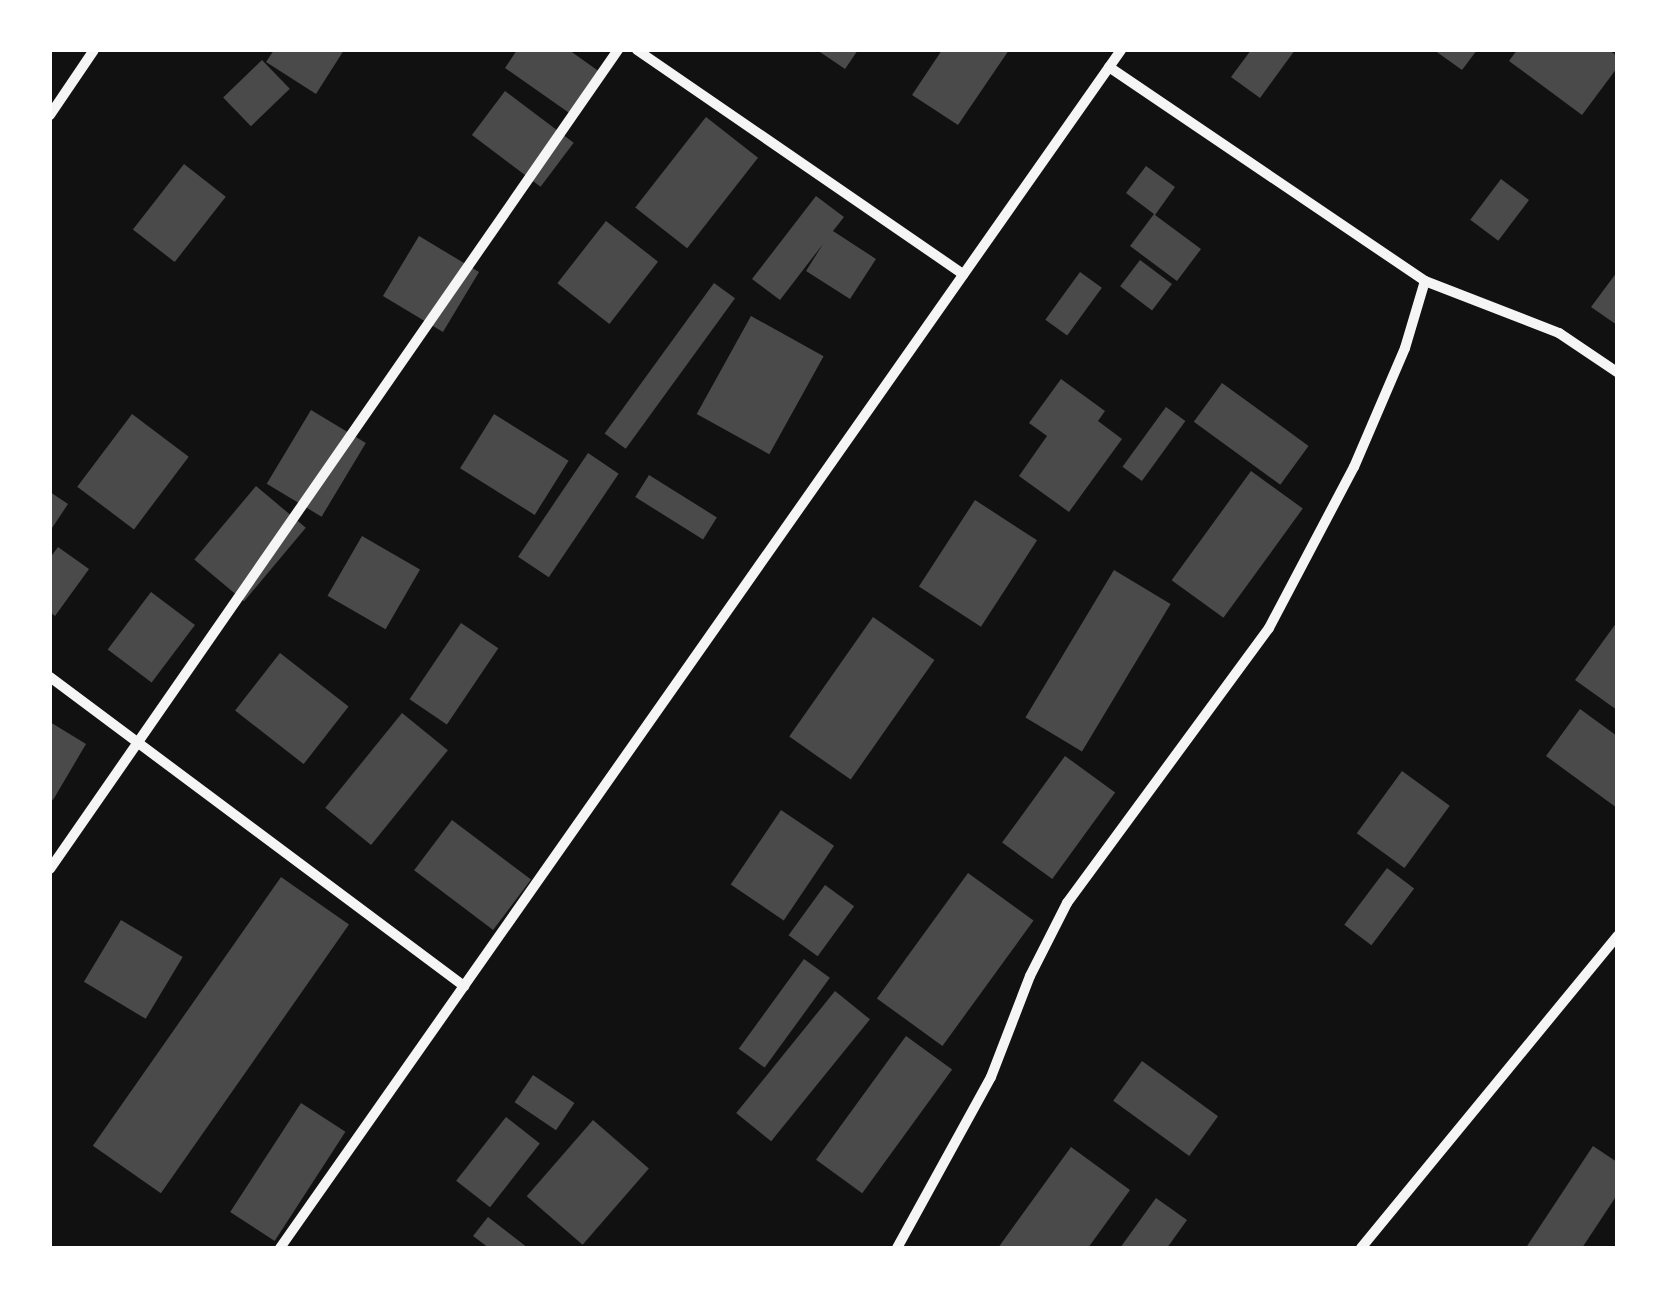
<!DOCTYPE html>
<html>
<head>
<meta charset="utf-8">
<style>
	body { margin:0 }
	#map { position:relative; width:1667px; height:1298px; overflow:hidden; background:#111; font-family:Raleway,sans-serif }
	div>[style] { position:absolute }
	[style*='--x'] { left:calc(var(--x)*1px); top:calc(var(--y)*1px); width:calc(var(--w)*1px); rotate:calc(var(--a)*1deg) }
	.building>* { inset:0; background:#4a4a4a; transform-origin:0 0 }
	.minor>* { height:10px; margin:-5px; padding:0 5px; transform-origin:5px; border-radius:5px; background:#f5f5f5 }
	span { translate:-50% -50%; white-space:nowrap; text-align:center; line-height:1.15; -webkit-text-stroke:10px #fff; paint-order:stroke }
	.frame { position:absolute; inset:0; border:52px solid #fff; pointer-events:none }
</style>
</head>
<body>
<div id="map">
	<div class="building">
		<div style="clip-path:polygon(274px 50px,344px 50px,316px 94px,266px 62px)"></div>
		<div style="clip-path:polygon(517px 50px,569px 50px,604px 75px,575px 117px,505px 68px)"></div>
		<div style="clip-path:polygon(817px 50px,858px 50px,845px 69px)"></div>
		<div style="clip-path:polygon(942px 50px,1009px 50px,958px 125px,912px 95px)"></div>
		<div style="clip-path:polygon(1251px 50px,1295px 50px,1260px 98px,1231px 77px)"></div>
		<div style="clip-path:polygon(1434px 50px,1477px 50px,1462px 70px)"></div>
		<div style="clip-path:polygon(1517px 50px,1609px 50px,1617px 56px,1617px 68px,1582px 115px,1509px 61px)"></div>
		<div style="left:262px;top:60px;width:40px;height:54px;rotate:46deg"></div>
		<div style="left:505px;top:91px;width:86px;height:55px;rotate:37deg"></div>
		<div style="left:706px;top:117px;width:66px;height:115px;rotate:38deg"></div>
		<div style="left:184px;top:164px;width:53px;height:83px;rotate:38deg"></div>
		<div style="clip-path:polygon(1146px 166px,1175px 187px,1155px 215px,1201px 249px,1177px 281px,1130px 246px,1154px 214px,1126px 193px)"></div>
		<div style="left:1501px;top:179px;width:35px;height:51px;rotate:37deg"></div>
		<div style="clip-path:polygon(816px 196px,844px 217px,833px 231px,876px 259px,850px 299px,806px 271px,823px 244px,780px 300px,752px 279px)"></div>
		<div style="left:606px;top:221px;width:66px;height:79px;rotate:38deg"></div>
		<div style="left:419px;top:236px;width:70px;height:70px;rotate:31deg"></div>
		<div style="left:1140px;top:260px;width:40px;height:33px;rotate:37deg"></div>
		<div style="left:1080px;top:272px;width:27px;height:59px;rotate:36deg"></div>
		<div style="clip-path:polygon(1617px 272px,1617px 325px,1591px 307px)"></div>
		<div style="left:714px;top:283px;width:26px;height:186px;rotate:36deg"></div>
		<div style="left:751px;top:316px;width:83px;height:112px;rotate:29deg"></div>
		<div style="clip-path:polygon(1061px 379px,1105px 411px,1098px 421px,1122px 439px,1069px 512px,1019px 476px,1047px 436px,1029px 423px)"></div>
		<div style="left:1222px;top:383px;width:107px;height:48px;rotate:36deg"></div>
		<div style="left:1166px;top:407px;width:24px;height:74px;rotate:36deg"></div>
		<div style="left:311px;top:410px;width:64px;height:86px;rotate:31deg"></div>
		<div style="left:132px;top:414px;width:71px;height:91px;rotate:37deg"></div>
		<div style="left:494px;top:414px;width:88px;height:64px;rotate:32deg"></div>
		<div style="left:588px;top:453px;width:37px;height:125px;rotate:34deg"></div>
		<div style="left:1251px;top:471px;width:64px;height:135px;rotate:36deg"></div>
		<div style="left:649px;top:475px;width:80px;height:26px;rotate:32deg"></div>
		<div style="left:256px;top:486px;width:65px;height:96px;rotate:40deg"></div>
		<div style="clip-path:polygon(50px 492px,68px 504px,50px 531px)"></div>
		<div style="left:975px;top:500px;width:74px;height:103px;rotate:33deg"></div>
		<div style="left:362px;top:536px;width:67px;height:69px;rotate:30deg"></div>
		<div style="clip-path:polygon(58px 547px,89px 569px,55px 616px,50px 612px,50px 558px)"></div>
		<div style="left:1114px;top:570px;width:66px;height:172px;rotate:31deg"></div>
		<div style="left:151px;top:592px;width:55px;height:72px;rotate:37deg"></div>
		<div style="left:873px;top:617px;width:75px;height:146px;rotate:35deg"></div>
		<div style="clip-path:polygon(1617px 622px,1617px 710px,1575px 680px)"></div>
		<div style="left:461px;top:623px;width:45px;height:92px;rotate:34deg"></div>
		<div style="left:280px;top:653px;width:87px;height:73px;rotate:38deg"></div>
		<div style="clip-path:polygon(1580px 709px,1617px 736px,1617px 808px,1546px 756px)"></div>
		<div style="left:402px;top:713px;width:59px;height:122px;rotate:39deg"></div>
		<div style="clip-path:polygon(50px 722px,86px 744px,53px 800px,50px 798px)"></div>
		<div style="left:1065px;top:756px;width:62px;height:107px;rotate:36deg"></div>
		<div style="left:1402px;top:771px;width:59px;height:77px;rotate:36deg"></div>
		<div style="left:781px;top:810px;width:64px;height:90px;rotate:34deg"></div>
		<div style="left:452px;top:820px;width:99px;height:63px;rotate:37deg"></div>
		<div style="left:1387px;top:868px;width:34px;height:71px;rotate:37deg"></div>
		<div style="left:968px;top:873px;width:81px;height:155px;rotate:36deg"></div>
		<div style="left:281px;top:877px;width:83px;height:328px;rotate:35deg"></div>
		<div style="left:825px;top:885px;width:36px;height:62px;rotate:36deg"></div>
		<div style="left:121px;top:920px;width:72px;height:72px;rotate:31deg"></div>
		<div style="left:804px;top:959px;width:32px;height:111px;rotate:36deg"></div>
		<div style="left:835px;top:991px;width:45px;height:157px;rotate:39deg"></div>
		<div style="left:906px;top:1036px;width:57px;height:153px;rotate:36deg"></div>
		<div style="left:1142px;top:1061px;width:94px;height:49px;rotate:36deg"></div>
		<div style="left:533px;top:1075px;width:50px;height:33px;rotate:34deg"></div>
		<div style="left:301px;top:1103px;width:53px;height:130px;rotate:33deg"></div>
		<div style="left:506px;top:1117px;width:43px;height:81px;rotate:38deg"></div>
		<div style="left:593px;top:1120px;width:74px;height:101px;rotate:41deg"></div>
		<div style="clip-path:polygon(1593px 1146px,1617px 1162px,1617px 1195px,1582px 1248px,1531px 1248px,1527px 1246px)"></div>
		<div style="clip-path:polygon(1071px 1147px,1130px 1190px,1088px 1248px,998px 1248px)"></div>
		<div style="clip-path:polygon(1156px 1198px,1187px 1220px,1167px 1248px,1120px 1248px)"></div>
		<div style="clip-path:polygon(488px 1217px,528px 1248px,489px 1248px,473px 1236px)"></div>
	</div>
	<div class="minor">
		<div style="--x:637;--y:50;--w:396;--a:34.5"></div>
		<div style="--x:1109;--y:67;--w:382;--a:34.1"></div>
		<div style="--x:1425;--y:281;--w:144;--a:21.2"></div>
		<div style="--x:1559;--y:333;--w:70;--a:33.9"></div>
		<div style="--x:50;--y:115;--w:78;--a:-55.9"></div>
		<div style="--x:50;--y:677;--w:517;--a:36.74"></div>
		<div style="--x:50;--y:869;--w:997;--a:-55.26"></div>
		<div style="--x:280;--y:1248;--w:1464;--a:-54.93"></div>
		<div style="--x:897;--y:1248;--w:195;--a:-61.2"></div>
		<div style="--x:991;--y:1077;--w:108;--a:-68.9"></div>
		<div style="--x:1030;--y:976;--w:82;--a:-63.1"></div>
		<div style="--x:1067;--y:903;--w:341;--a:-53.7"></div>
		<div style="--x:1269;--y:628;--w:182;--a:-62.2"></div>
		<div style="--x:1354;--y:467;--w:129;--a:-66.8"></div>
		<div style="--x:1405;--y:348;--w:70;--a:-73.4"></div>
		<div style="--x:1361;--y:1248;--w:404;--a:-50.6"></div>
	</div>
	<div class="frame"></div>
</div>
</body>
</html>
